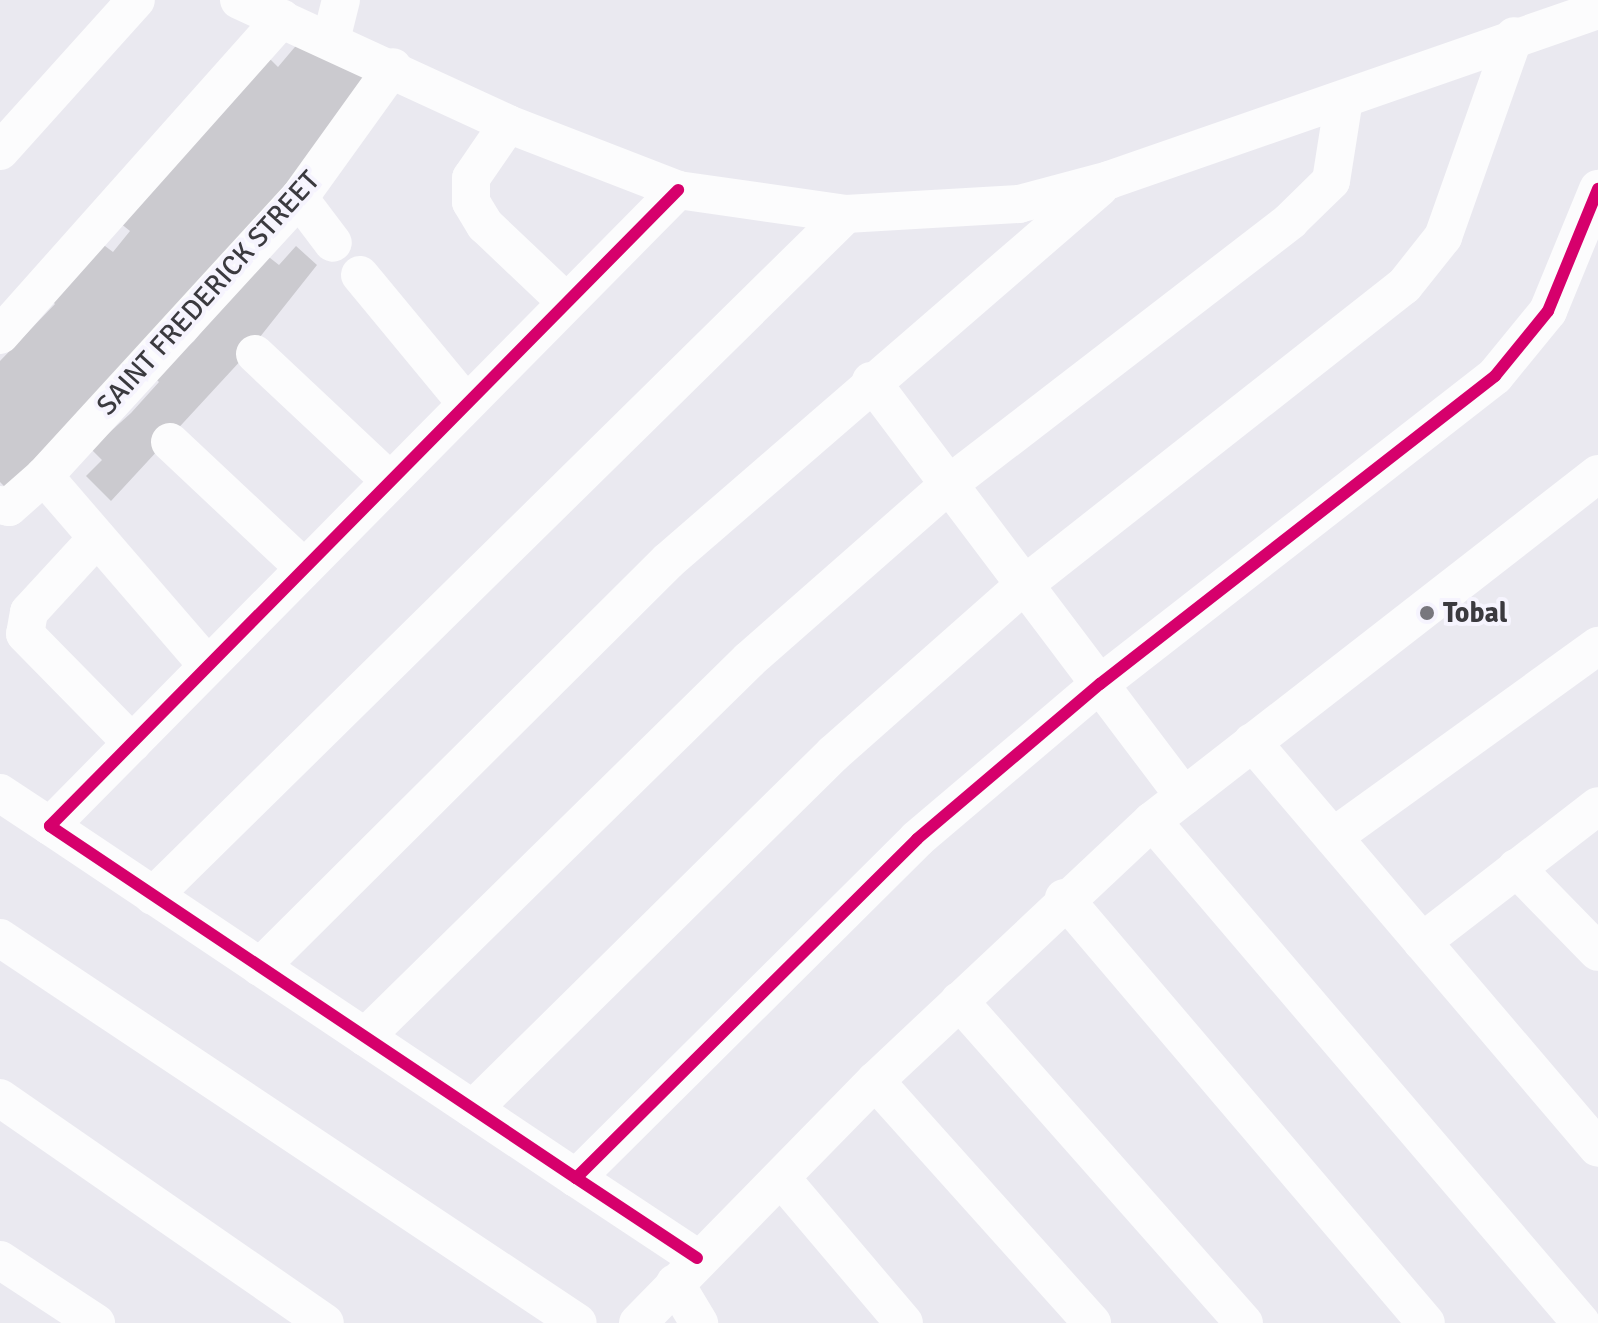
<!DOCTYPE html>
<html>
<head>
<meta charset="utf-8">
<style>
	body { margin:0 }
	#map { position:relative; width:1598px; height:1323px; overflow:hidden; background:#eae9f0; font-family:Signika,sans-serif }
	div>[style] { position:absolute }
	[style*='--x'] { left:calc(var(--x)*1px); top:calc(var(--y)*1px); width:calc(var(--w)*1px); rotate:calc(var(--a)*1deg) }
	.building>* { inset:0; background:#cbcacf }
	.minor>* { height:38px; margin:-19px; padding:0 19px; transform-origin:19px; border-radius:19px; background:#fcfcfd }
	.cycleway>* { height:12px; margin:-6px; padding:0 6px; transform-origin:6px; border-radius:6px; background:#d6006c }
	.dots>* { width:22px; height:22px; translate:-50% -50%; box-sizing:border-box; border:4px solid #f6f4fe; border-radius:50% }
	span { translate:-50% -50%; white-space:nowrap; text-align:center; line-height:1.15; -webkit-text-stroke:8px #f6f4fe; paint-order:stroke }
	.street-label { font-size:28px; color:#3b3a3f }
	.poi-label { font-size:28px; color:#3b3a3f; font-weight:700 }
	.left { translate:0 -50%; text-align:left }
</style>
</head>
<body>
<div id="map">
	<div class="building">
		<div style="clip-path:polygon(305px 35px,378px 84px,154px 337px,6px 488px,0 482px,0 361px,55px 304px,51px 300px,101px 243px,113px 252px,130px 231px,120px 223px,268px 57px,278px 67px)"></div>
		<div style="clip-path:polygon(296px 246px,317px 265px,244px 357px,111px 501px,86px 476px,102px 460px,91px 449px,131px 413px,159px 382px,153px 376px,194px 341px,265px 254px,279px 265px)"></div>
	</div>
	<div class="minor">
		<div style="--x:239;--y:0;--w:296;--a:24.7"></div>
		<div style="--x:508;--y:124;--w:182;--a:21.2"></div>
		<div style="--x:678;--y:190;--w:170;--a:8.1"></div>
		<div style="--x:846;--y:214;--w:173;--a:-3.3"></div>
		<div style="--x:1019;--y:204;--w:93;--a:-14.9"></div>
		<div style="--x:1109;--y:180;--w:518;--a:-19.17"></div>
		<div style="--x:331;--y:40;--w:41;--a:-76"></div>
		<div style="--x:508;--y:124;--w:65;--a:124.4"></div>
		<div style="--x:471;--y:178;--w:24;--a:90"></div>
		<div style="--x:471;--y:202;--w:27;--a:59"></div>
		<div style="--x:485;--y:225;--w:110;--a:43.5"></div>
		<div style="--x:0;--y:151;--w:203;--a:-48"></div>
		<div style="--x:299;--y:198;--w:56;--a:52.9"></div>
		<div style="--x:360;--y:275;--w:165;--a:50.4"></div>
		<div style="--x:0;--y:335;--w:424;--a:-48.3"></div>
		<div style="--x:255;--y:354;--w:183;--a:43.2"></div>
		<div style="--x:871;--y:381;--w:520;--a:52.98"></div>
		<div style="--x:170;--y:442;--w:180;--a:43.2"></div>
		<div style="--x:44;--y:476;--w:250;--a:49.2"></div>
		<div style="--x:0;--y:505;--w:9;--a:13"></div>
		<div style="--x:9;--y:507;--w:47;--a:-41.5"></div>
		<div style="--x:44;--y:476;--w:377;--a:-47.5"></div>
		<div style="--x:299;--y:198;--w:161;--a:-54.3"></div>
		<div style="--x:97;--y:538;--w:100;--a:132.6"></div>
		<div style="--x:29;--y:612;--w:22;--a:100"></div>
		<div style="--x:25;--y:634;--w:153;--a:45.5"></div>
		<div style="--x:1252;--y:742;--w:533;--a:49.56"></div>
		<div style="--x:0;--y:793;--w:60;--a:33.4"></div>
		<div style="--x:1152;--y:821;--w:660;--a:49.48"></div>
		<div style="--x:1333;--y:837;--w:327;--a:-35.8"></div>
		<div style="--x:1516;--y:868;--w:117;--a:45.7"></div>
		<div style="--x:153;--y:896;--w:972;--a:-44.54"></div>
		<div style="--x:1064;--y:898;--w:558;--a:49.58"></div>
		<div style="--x:0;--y:938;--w:694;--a:33.67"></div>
		<div style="--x:1422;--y:942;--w:222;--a:-37.7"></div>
		<div style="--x:260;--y:967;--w:576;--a:-44.86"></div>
		<div style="--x:668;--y:561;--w:571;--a:-40.88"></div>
		<div style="--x:959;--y:1001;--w:430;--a:48.5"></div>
		<div style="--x:365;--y:1037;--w:538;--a:-44.47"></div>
		<div style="--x:749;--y:660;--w:266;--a:-41.3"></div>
		<div style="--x:949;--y:484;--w:431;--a:-37.6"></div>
		<div style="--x:1290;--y:221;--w:57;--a:-44.3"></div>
		<div style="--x:1331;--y:181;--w:83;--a:-81"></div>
		<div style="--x:875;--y:1081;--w:325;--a:48.1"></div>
		<div style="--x:0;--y:1098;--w:395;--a:34.7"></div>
		<div style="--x:473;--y:1109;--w:506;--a:-44.6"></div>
		<div style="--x:833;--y:754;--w:256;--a:-41.5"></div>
		<div style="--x:1025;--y:584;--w:482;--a:-38.2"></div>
		<div style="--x:1404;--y:286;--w:63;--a:-51.5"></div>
		<div style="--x:1443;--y:237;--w:213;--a:-70.5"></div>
		<div style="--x:576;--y:1178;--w:633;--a:-146.21"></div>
		<div style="--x:50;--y:826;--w:894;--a:-45.36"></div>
		<div style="--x:781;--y:1178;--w:190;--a:49.7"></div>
		<div style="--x:697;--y:1258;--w:145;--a:-146.5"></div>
		<div style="--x:576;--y:1178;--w:481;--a:-44.8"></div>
		<div style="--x:917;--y:839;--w:240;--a:-40.3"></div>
		<div style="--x:1100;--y:684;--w:501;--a:-37.95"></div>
		<div style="--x:1495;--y:376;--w:84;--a:-50.8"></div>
		<div style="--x:1548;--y:311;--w:132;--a:-67.7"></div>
		<div style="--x:0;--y:1260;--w:115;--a:33.3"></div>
		<div style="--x:675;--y:1283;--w:47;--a:59"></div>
		<div style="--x:638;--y:1323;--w:339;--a:-45.6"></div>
		<div style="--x:875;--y:1081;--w:380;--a:-43.2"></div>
		<div style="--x:1152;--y:821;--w:565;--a:-37.88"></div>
	</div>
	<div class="cycleway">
		<div style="--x:576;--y:1178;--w:633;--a:-146.21"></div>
		<div style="--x:50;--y:826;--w:894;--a:-45.36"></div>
		<div style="--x:697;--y:1258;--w:145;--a:-146.5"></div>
		<div style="--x:576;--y:1178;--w:481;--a:-44.8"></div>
		<div style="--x:917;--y:839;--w:240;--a:-40.3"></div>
		<div style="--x:1100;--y:684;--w:501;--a:-37.95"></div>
		<div style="--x:1495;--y:376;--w:84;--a:-50.8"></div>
		<div style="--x:1548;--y:311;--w:132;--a:-67.7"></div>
	</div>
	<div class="dots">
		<div style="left:1427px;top:613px;background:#78777d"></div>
	</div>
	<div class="street-label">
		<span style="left:208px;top:293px;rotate:-48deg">SAINT FREDERICK STREET</span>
	</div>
	<div class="poi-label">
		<span class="left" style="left:1443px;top:613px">Tobal</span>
	</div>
</div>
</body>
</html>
